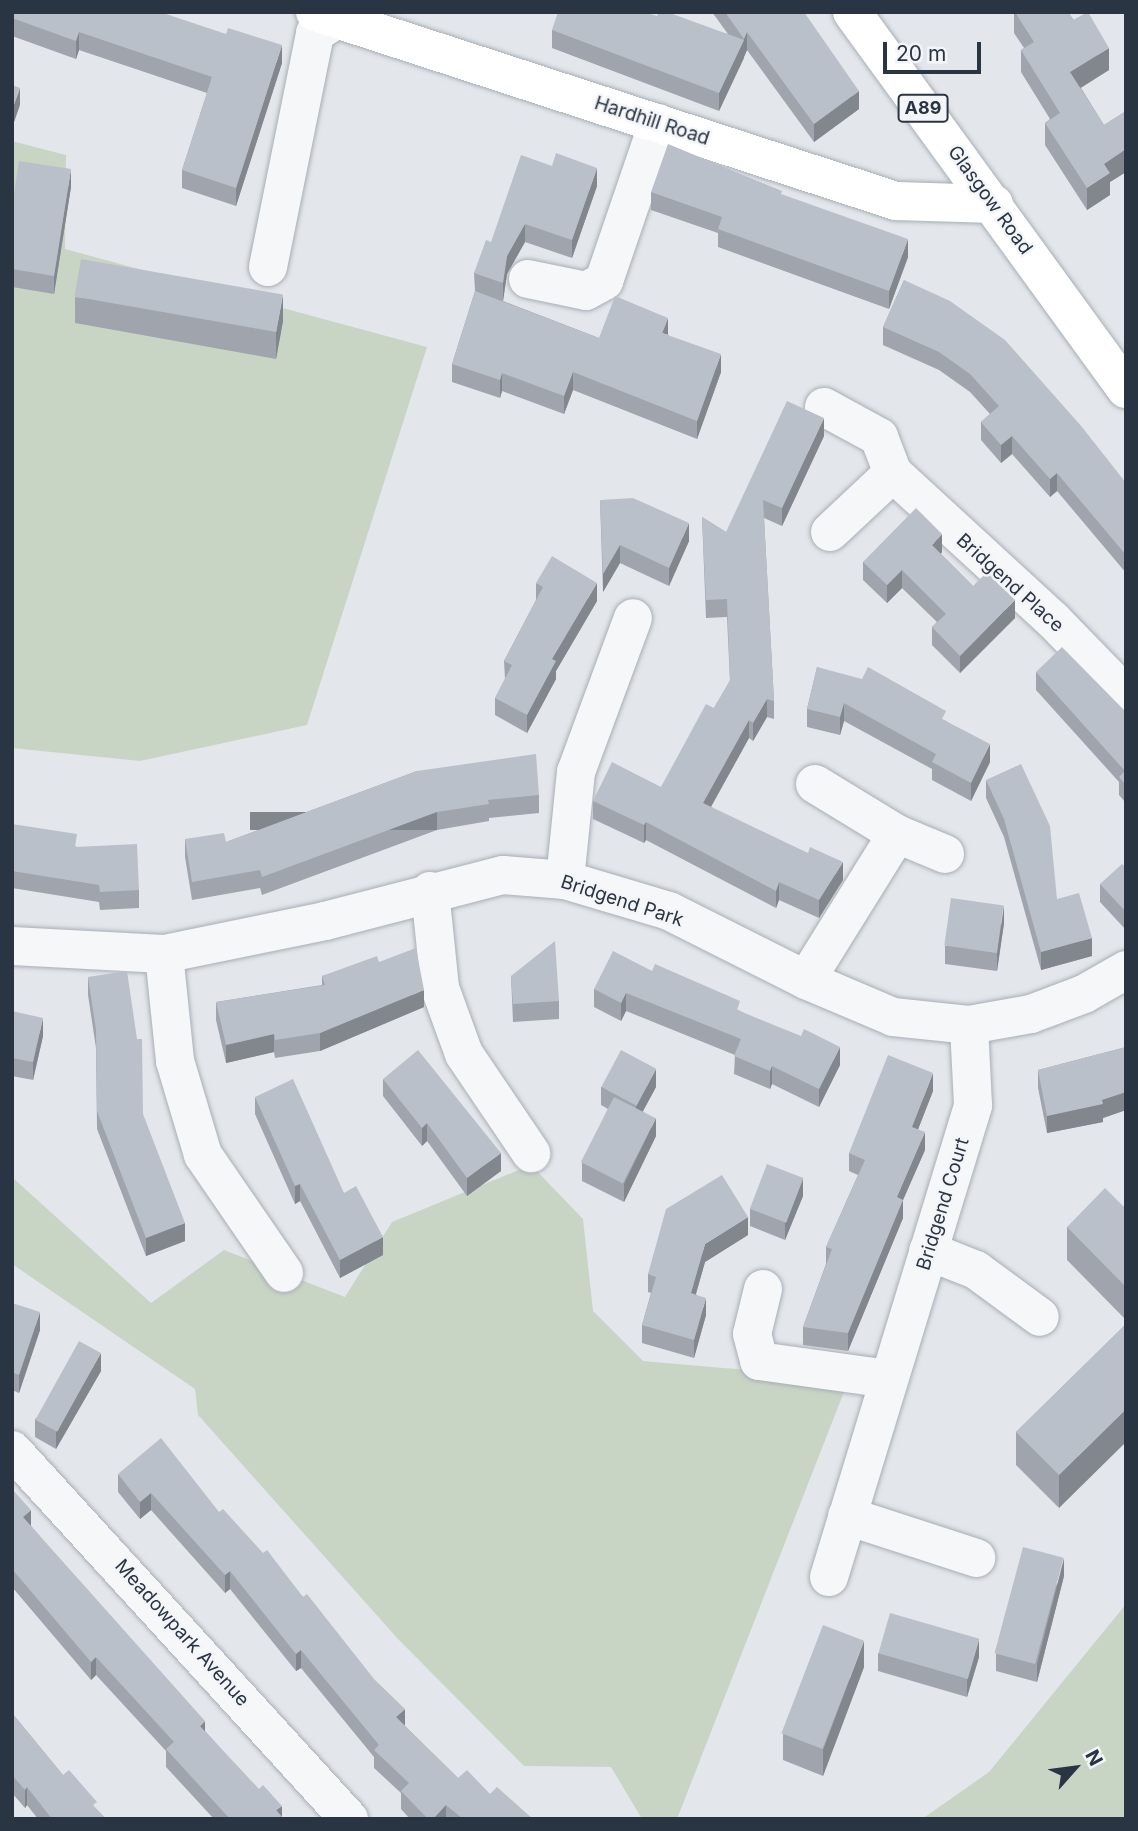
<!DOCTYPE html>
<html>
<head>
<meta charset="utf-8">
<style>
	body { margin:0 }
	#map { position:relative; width:1138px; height:1831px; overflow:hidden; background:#e3e7eb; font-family:Inter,sans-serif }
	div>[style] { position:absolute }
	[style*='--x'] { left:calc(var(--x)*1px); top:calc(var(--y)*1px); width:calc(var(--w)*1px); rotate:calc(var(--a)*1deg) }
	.green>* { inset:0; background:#c9d5c4 }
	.roads { filter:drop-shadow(0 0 2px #a8aeb6) drop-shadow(0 0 2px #a8aeb6) }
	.minor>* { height:38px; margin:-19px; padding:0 19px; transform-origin:19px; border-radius:19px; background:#f6f7f9 }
	.major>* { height:38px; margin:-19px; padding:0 19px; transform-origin:19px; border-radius:19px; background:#fff }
	.wall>* { inset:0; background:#a0a5ad }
	.shaded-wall>* { inset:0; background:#82868d; transform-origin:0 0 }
	.building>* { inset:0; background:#bac0c9; transform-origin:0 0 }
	span { translate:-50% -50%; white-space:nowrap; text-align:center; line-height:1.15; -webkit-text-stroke:5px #f3f5f8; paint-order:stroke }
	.shield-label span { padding:2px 5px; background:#f3f5f8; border:2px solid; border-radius:5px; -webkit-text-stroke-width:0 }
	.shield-label { font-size:18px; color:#2a3544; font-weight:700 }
	.street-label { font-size:19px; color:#2a3544 }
	.frame { position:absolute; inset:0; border:14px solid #2a3544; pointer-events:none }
	.north { position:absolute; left:1040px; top:1733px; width:70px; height:70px; -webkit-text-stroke:5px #f3f5f8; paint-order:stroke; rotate:62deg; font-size:19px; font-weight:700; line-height:28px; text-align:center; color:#2a3544 }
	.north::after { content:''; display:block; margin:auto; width:24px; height:32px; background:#2a3544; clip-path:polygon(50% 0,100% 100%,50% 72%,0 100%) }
	.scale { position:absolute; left:883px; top:42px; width:98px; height:32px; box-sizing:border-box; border:4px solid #2a3544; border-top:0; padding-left:9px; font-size:21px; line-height:24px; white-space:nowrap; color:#2a3544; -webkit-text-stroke:5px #f3f5f8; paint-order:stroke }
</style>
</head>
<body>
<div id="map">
	<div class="green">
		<div style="clip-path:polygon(12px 141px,66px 155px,65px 249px,427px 347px,307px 725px,140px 761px,12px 748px)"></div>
		<div style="clip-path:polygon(531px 1165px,583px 1219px,593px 1311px,643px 1361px,849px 1379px,677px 1819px,642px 1819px,611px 1767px,524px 1766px,398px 1639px,198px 1415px,195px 1389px,12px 1264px,12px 1177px,151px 1303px,224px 1250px,345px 1297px,392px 1222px)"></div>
		<div style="clip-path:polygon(1126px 1604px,1126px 1819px,922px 1819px,989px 1772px)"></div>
	</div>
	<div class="roads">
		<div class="minor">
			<div style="--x:268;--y:267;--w:239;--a:-78.6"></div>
			<div style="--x:315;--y:33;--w:26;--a:-32"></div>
			<div style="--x:528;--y:279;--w:59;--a:11.7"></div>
			<div style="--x:586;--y:291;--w:21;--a:-29"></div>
			<div style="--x:604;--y:281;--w:167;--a:-71.1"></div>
			<div style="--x:824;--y:407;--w:63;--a:28.6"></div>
			<div style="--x:879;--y:437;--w:39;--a:69"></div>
			<div style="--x:830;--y:532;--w:86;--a:-43.1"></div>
			<div style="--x:893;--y:473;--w:217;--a:42.6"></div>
			<div style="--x:1053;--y:620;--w:105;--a:45.8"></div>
			<div style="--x:815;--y:784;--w:96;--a:31.4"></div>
			<div style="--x:897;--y:834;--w:52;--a:22.6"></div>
			<div style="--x:565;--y:880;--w:109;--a:-84.2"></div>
			<div style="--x:576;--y:772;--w:164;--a:-69.7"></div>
			<div style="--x:430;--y:891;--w:98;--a:84.1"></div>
			<div style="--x:440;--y:988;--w:70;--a:70"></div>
			<div style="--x:464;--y:1054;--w:120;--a:55.9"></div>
			<div style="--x:12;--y:946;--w:152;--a:3"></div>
			<div style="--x:164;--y:954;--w:164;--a:-11.6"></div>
			<div style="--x:325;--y:921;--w:184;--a:-14.5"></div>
			<div style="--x:503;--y:875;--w:62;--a:4.6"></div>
			<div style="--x:565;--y:880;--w:109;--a:16.6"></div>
			<div style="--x:669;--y:911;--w:153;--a:26.7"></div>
			<div style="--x:806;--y:980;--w:95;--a:23"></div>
			<div style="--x:893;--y:1017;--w:76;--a:6"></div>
			<div style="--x:969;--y:1025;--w:63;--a:-10.1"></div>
			<div style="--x:1031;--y:1014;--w:57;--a:-20.7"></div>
			<div style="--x:1084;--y:994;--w:48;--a:-29.7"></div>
			<div style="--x:164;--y:954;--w:108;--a:84.1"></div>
			<div style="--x:175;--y:1061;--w:98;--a:73.4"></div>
			<div style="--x:203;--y:1155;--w:143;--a:55.5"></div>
			<div style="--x:806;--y:980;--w:172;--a:-58.1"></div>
			<div style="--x:928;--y:1251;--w:52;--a:21.6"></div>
			<div style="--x:976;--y:1270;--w:79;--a:36.3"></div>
			<div style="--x:763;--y:1289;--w:46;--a:103.7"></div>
			<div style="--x:752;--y:1334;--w:28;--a:75"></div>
			<div style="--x:759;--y:1361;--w:131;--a:7.9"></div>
			<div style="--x:12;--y:1450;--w:500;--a:47.6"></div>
			<div style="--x:847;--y:1516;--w:136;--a:18"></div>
			<div style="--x:829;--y:1577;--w:493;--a:-73"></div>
			<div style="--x:973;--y:1105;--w:80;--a:-92.9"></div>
		</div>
		<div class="major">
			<div style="--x:315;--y:12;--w:611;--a:18.02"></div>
			<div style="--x:896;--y:201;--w:98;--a:1.8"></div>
			<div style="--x:852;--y:12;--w:466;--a:54"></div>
		</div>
	</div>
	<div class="wall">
		<div style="clip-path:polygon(712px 12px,804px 12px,859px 109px,814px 142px,747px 50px,719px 111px,552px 48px,552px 30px,657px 16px,728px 34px)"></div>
		<div style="clip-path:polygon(1014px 12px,1068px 12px,1109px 70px,1081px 88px,1104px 125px,1126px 111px,1126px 172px,1110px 182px,1110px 195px,1087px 210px,1045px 145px,1045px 123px,1050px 119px,1021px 72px,1021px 50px,1024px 48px,1014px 33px)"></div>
		<div style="clip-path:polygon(12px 18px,282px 63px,236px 206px,182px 188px,182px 170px,207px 93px,79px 50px,76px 59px,12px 36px)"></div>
		<div style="clip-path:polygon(597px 186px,572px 258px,525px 242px,507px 274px,503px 301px,599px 338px,668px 335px,721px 372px,697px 439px,573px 390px,564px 414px,502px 391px,500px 398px,452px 382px,452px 364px,475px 291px,474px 273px,491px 242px)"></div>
		<div style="clip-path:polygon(71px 187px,54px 294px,12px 287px,12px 207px)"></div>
		<div style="clip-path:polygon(651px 192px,782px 195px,908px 257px,889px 309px,718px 247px,718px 233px,651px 210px)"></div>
		<div style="clip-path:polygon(904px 280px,1126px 483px,1126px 573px,1057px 491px,1050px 497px,1012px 454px,1001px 463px,981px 440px,981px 422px,990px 414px,970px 392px,939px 370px,883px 345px,883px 327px)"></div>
		<div style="clip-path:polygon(75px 297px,283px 321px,276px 359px,75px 323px)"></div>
		<div style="clip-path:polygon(824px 436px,782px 526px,764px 518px,774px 701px,774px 719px,767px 717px,753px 741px,749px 738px,711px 807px,843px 880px,819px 918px,779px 900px,776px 908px,646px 840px,644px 843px,593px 819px,593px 801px,661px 787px,714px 708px,730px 681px,727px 617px,706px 618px,702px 517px,726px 532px)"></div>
		<div style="clip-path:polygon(600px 500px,689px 541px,669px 586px,620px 563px,603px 592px)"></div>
		<div style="clip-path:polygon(942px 552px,941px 554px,973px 586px,1015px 618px,960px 673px,932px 645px,932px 627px,937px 622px,902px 588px,887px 603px,863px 580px,863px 562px)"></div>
		<div style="clip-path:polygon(536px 583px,597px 601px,556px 671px,556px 679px,527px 733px,495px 715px,495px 698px,505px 679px,504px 661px,536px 600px)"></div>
		<div style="clip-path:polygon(817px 667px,946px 721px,990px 762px,971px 801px,932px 780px,932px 769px,844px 721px,840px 735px,807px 727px,807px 709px)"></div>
		<div style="clip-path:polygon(1036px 672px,1126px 712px,1126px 803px,1119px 795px,1119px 782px,1036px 690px)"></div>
		<div style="clip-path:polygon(417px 771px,539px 795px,539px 813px,489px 818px,489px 821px,437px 830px,262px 895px,260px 888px,192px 900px,185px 857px,185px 839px,226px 842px)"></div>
		<div style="clip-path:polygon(986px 780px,1057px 899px,1092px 956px,1041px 970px,1004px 837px,986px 798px)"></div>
		<div style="clip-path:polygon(12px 824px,77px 847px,139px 890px,139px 908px,100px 910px,99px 902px,12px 888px)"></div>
		<div style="clip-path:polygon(1126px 868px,1126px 930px,1100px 902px,1100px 884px)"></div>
		<div style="clip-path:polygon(1004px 923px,997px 971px,945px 964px,945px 946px)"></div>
		<div style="clip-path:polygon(379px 962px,424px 1007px,320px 1051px,275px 1058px,274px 1052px,226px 1063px,216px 1020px,216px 1002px,322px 985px,322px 976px)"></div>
		<div style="clip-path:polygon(652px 971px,740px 1011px,840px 1065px,819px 1107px,772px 1084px,770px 1089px,734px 1074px,735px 1055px,626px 1011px,621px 1021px,594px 1007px,594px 989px)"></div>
		<div style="clip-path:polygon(511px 976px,559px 1001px,559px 1019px,513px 1022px)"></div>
		<div style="clip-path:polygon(88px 977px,185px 1241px,146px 1256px,97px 1129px,96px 1048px,88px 995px)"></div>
		<div style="clip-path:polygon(12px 1011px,43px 1036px,33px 1080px,12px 1076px)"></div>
		<div style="clip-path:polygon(1126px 1047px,1126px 1110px,1103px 1118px,1103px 1122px,1047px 1133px,1038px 1088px,1038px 1070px)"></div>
		<div style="clip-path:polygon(383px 1079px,501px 1171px,467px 1196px,427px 1141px,422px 1146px,383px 1096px)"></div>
		<div style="clip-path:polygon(601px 1087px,656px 1087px,643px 1111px,656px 1136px,624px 1202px,582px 1181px,582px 1163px,608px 1109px,601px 1105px)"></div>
		<div style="clip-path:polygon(933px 1091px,918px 1129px,925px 1150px,903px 1200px,903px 1218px,848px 1351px,803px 1345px,803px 1327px,826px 1264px,826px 1247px,858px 1175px,849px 1171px,849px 1153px)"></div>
		<div style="clip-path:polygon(255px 1097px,344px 1193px,383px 1255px,340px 1278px,300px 1201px,295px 1204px,255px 1114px)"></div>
		<div style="clip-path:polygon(803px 1196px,785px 1240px,750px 1226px,750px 1209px)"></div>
		<div style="clip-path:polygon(1126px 1209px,1126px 1320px,1067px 1260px,1067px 1227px)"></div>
		<div style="clip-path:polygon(748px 1235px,705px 1262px,696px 1294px,706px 1315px,694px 1358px,642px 1343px,642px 1325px,651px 1293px,648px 1292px,648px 1274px)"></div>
		<div style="clip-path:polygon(12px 1303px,40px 1330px,19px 1393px,12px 1390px)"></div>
		<div style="clip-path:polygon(1126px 1324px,1059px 1508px,1016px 1465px,1016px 1432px)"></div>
		<div style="clip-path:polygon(101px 1371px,56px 1449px,35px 1437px,35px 1419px)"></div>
		<div style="clip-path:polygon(118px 1474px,219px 1512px,303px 1597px,405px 1726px,458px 1778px,490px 1794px,533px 1819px,410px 1819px,401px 1809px,401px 1793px,374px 1768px,374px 1757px,301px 1668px,296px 1671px,230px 1589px,225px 1593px,151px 1510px,140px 1519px,118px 1492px)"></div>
		<div style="clip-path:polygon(12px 1489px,31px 1526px,205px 1731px,284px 1819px,214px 1819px,166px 1767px,166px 1751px,96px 1675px,91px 1680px,12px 1587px)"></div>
		<div style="clip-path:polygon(1064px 1576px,1037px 1682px,996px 1671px,996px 1654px)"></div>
		<div style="clip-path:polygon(878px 1653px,979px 1657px,967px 1697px,878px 1671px)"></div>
		<div style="clip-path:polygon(864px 1667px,823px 1776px,783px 1760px,783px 1734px)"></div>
		<div style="clip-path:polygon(12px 1713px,63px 1775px,106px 1819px,38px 1819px,27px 1805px,25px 1808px,12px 1793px)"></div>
	</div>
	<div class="shaded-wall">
		<div style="clip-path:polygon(79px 32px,79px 50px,76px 59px,76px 41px)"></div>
		<div style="clip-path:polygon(747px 32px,747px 50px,744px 57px,744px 39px)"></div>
		<div style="clip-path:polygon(744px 40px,744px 58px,719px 111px,719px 93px)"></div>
		<div style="clip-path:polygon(282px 45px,282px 63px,236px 206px,236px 188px)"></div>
		<div style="clip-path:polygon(1109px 48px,1109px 70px,1070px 94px,1070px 72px)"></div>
		<div style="clip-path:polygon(20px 88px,20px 105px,12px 128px,12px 110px)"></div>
		<div style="clip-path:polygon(859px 91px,859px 109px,814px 142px,814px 124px)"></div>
		<div style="clip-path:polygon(1126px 149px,1126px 172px,1110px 182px,1110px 195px,1087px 210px,1087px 188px,1104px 164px)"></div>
		<div style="clip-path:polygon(597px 168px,597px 186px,572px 258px,572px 240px)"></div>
		<div style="clip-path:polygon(71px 169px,71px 187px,54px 294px,54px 276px)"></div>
		<div style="clip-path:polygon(525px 224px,525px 242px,507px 274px,503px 301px,503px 283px,507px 256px)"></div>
		<div style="clip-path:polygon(908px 239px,908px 257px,889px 309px,889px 291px)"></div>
		<div style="clip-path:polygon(283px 295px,283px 321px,276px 359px,276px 333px)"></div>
		<div style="clip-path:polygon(668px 318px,668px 335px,662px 333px)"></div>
		<div style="clip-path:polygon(721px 354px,721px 372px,697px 439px,697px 421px)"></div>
		<div style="clip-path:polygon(573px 372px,573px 390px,564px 414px,564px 396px)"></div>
		<div style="clip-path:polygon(502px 373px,502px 391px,500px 398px,500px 380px)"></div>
		<div style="clip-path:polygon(824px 418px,824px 436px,782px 526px,782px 508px)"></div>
		<div style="clip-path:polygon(1012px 436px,1012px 454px,1001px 463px,1001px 445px)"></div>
		<div style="clip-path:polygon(1057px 473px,1057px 491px,1050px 497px,1050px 479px)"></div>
		<div style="clip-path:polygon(689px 523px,689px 541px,669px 586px,669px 568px)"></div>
		<div style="clip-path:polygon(942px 534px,942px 552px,932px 563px,932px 545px)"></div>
		<div style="clip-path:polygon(620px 545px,620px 563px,603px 592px,603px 574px)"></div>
		<div style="clip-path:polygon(902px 570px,902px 588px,887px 603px,887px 585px)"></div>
		<div style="clip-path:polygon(597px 583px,597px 601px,556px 671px,556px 679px,527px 733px,527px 715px,552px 659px)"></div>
		<div style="clip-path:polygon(1015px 600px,1015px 618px,960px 673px,960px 656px)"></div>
		<div style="clip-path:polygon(767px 699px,767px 717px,753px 741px,753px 723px)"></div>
		<div style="clip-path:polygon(844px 703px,844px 721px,840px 735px,840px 717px)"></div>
		<div style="clip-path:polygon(749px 720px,749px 738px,703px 821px,703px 803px)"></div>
		<div style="clip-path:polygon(990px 744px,990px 762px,971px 801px,971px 783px)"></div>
		<div style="left:437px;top:812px;width:18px;height:187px;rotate:90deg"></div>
		<div style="clip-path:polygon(646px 822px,646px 840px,644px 843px,644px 825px)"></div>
		<div style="clip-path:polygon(843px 862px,843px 880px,819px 918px,819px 900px)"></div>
		<div style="clip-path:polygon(779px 882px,779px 900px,776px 908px,776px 891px)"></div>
		<div style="clip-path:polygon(1004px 905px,1004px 923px,997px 971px,997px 954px)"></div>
		<div style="clip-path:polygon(1092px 938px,1092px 956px,1041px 970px,1041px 952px)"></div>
		<div style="clip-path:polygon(424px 990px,424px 1007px,320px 1051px,320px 1033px)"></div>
		<div style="clip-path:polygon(626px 993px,626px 1011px,621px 1021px,621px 1003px)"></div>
		<div style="clip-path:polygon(43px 1018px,43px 1036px,33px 1080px,33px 1062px)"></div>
		<div style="clip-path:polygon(274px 1034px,274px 1052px,226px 1063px,226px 1045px)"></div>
		<div style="clip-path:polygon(840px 1047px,840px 1065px,819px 1107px,819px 1089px)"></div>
		<div style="clip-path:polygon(772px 1066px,772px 1084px,770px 1089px,770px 1071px)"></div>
		<div style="clip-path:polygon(656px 1069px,656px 1087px,636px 1124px,636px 1106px)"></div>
		<div style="clip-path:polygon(933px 1073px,933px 1091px,912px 1145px,912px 1127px)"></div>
		<div style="clip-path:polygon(1126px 1092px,1126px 1110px,1103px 1118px,1103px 1122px,1047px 1133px,1047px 1116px)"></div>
		<div style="clip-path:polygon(656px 1118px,656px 1136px,624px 1202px,624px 1184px)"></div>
		<div style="clip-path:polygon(427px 1123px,427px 1141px,422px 1146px,422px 1128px)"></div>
		<div style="clip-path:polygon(925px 1132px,925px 1150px,903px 1200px,903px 1218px,848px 1351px,848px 1333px,897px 1197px)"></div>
		<div style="clip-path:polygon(501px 1153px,501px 1171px,467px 1196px,467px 1178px)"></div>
		<div style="clip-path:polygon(803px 1178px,803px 1196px,785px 1240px,785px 1223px)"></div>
		<div style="clip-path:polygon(300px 1184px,300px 1201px,295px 1204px,295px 1186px)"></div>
		<div style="clip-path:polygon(748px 1217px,748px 1235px,705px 1262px,691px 1311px,691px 1293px,705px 1244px)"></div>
		<div style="clip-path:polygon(185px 1223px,185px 1241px,146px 1256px,146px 1238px)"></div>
		<div style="clip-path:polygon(383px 1237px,383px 1255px,340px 1278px,340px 1260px)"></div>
		<div style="clip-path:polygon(706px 1298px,706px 1315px,694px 1358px,694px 1340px)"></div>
		<div style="clip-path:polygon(40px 1312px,40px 1330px,19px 1393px,19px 1375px)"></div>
		<div style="clip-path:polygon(101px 1353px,101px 1371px,56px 1449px,56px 1431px)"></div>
		<div style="clip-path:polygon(1126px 1409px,1126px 1442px,1059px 1508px,1059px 1475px)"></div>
		<div style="clip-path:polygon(151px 1493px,151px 1510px,140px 1519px,140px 1502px)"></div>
		<div style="clip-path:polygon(31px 1510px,31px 1528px,23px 1517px)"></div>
		<div style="clip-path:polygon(1064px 1558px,1064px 1576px,1037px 1682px,1037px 1664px)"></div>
		<div style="clip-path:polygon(230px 1571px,230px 1589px,225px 1593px,225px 1575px)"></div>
		<div style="clip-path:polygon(979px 1639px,979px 1657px,967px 1697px,967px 1680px)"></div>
		<div style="clip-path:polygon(864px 1641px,864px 1667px,823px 1776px,823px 1750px)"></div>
		<div style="clip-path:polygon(301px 1650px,301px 1668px,296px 1671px,296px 1654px)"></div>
		<div style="clip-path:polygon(96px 1657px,96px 1675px,91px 1680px,91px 1662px)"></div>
		<div style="clip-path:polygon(405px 1709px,405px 1726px,396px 1717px)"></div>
		<div style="clip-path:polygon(205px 1721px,205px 1739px,200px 1726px)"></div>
		<div style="clip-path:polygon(27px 1787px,27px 1805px,25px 1808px,25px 1790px)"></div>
		<div style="clip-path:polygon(446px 1805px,446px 1819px,433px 1819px)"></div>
		<div style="clip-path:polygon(282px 1806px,282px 1819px,276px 1810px)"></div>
	</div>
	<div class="building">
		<div style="clip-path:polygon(14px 12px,160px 12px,226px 34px,228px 28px,282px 45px,236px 188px,182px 170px,212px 77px,79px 32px,76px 41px,12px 18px)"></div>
		<div style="clip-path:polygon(558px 12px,644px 12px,657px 16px,659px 12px,667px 12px,744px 40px,719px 93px,552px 30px)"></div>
		<div style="clip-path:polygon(725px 12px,804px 12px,859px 91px,814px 124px,747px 32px,744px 39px)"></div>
		<div style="clip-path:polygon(1015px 12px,1068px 12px,1073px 20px,1088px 12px,1109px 48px,1070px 72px,1104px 125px,1126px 111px,1126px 149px,1104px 164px,1110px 173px,1087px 188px,1045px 123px,1060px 113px,1021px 50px,1034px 42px)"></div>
		<div style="clip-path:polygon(12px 85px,20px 88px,12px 110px)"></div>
		<div style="clip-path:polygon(668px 144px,782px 191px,781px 194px,908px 239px,889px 291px,718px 229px,722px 217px,651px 192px)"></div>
		<div style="clip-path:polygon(556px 153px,597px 168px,572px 240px,525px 224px,507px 256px,503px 283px,474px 273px,486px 240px,491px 242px,521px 155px,552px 166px)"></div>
		<div style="clip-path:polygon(19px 161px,71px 169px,54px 276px,12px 269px,12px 207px)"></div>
		<div style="left:81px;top:259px;width:205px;height:38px;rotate:10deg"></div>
		<div style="clip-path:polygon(904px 280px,950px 301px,1005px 340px,1082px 427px,1126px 483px,1126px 555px,1057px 473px,1050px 479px,1012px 436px,1001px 445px,981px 422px,999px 406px,970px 374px,939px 352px,883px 327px)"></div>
		<div style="clip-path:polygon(475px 291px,599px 338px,615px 296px,668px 318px,662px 333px,721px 354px,697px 421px,573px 372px,564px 396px,502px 373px,500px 380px,452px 364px)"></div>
		<div style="clip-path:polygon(787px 401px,824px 418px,782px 508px,763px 500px,774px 701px,767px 699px,753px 723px,749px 720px,703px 803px,808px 853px,810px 847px,843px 862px,819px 900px,779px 882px,776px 891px,646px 822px,644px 825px,593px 801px,612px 762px,661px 787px,706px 704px,714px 708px,730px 680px,727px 599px,706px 600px,702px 517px,726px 532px)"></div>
		<div style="clip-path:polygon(633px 498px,689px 523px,669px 568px,620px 545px,603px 574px,600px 500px)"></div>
		<div style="clip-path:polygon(916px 508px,942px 534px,932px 545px,973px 586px,987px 572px,1015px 600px,960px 656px,932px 627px,946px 614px,902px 570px,887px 585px,863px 562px)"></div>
		<div style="clip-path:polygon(552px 556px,597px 583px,552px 659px,556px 661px,527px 715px,495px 698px,512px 665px,504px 661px,543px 587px,536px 583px)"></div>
		<div style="clip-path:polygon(1062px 647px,1126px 712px,1126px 785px,1119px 777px,1125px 771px,1036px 672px)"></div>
		<div style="clip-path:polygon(817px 667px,862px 679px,868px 667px,946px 711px,942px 719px,990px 744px,971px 783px,932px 762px,936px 754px,844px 703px,840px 717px,807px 709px)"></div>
		<div style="clip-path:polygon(536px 754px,539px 795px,488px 800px,489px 804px,437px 812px,262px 877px,260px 870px,192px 882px,185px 839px,224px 833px,226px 842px,417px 771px)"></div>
		<div style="clip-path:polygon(1021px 764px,1050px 826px,1057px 899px,1079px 893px,1092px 938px,1041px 952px,1004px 819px,986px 780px)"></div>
		<div style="clip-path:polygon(12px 824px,77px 834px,75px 847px,137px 844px,139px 890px,100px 892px,99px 885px,12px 871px)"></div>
		<div style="clip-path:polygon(1122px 864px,1126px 868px,1126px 912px,1100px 884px)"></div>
		<div style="left:951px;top:898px;width:53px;height:48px;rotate:8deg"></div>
		<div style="clip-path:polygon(555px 941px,559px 1001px,513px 1004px,511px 976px)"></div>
		<div style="clip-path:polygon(416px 948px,424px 990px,320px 1033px,275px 1040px,274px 1034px,226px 1045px,216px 1002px,325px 985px,322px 976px,377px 956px,379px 962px)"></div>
		<div style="clip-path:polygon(613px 951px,652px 971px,655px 964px,740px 1001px,737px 1010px,801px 1036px,804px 1029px,840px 1047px,819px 1089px,772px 1066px,770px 1071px,734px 1056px,741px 1039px,626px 993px,621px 1003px,594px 989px)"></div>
		<div style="clip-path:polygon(127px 971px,137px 1039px,142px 1039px,143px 1114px,185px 1223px,146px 1238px,97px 1111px,96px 1030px,88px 977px)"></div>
		<div style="clip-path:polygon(12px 1011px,43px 1018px,33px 1062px,12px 1058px)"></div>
		<div style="clip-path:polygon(1126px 1047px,1126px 1092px,1102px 1100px,1103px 1104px,1047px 1116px,1038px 1070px)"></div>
		<div style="clip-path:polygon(418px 1050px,501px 1153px,467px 1178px,427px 1123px,422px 1128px,383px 1079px)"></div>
		<div style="left:621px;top:1050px;width:40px;height:42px;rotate:28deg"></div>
		<div style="clip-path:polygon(888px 1055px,933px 1073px,912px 1127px,925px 1132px,897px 1197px,903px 1200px,848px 1333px,803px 1327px,832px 1249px,826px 1247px,865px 1160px,849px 1153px)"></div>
		<div style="clip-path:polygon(293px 1079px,344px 1193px,356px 1186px,383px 1237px,340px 1260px,300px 1184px,295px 1186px,255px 1097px)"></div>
		<div style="left:614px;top:1097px;width:47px;height:73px;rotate:27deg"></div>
		<div style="left:767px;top:1164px;width:39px;height:48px;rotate:21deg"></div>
		<div style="clip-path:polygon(722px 1175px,748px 1217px,705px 1244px,691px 1293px,706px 1298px,694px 1340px,642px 1325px,656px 1277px,648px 1274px,666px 1209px)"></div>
		<div style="clip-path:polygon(1105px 1188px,1126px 1209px,1126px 1287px,1067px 1227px)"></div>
		<div style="clip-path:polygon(12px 1303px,40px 1312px,19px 1375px,12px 1372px)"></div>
		<div style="clip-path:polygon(1126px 1324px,1126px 1409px,1059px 1475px,1016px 1432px)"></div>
		<div style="left:79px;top:1341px;width:25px;height:90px;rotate:29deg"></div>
		<div style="clip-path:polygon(161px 1438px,219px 1512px,223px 1509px,263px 1553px,267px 1550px,303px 1597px,307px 1594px,374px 1679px,405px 1709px,396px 1717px,458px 1778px,467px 1770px,490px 1794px,497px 1787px,533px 1819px,463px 1819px,446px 1805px,433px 1819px,428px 1819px,401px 1791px,409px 1783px,374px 1750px,379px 1745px,301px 1650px,296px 1654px,230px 1571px,225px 1575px,151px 1493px,140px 1502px,118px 1474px)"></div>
		<div style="clip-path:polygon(12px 1489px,31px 1510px,23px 1517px,205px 1721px,200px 1726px,259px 1789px,263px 1785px,282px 1806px,276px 1810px,284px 1819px,230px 1819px,166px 1749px,174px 1742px,96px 1657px,91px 1662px,12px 1569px)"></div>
		<div style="left:1023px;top:1547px;width:42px;height:110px;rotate:15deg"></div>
		<div style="left:890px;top:1613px;width:93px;height:42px;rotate:16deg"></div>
		<div style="left:823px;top:1625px;width:44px;height:116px;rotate:21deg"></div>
		<div style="clip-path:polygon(12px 1713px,63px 1775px,69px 1770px,97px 1802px,93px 1805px,106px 1819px,52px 1819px,27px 1787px,25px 1790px,12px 1775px)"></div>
	</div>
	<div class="shield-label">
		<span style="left:923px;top:108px">A89</span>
	</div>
	<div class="street-label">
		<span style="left:652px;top:121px;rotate:18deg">Hardhill Road</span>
		<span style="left:990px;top:200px;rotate:54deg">Glasgow Road</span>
		<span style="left:1010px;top:583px;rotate:42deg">Bridgend Place</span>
		<span style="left:622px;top:901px;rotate:18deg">Bridgend Park</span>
		<span style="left:943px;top:1204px;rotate:-73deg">Bridgend Court</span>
		<span style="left:182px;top:1633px;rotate:48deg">Meadowpark Avenue</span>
	</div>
	<div class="frame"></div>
	<div class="north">N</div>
	<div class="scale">20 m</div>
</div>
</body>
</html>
